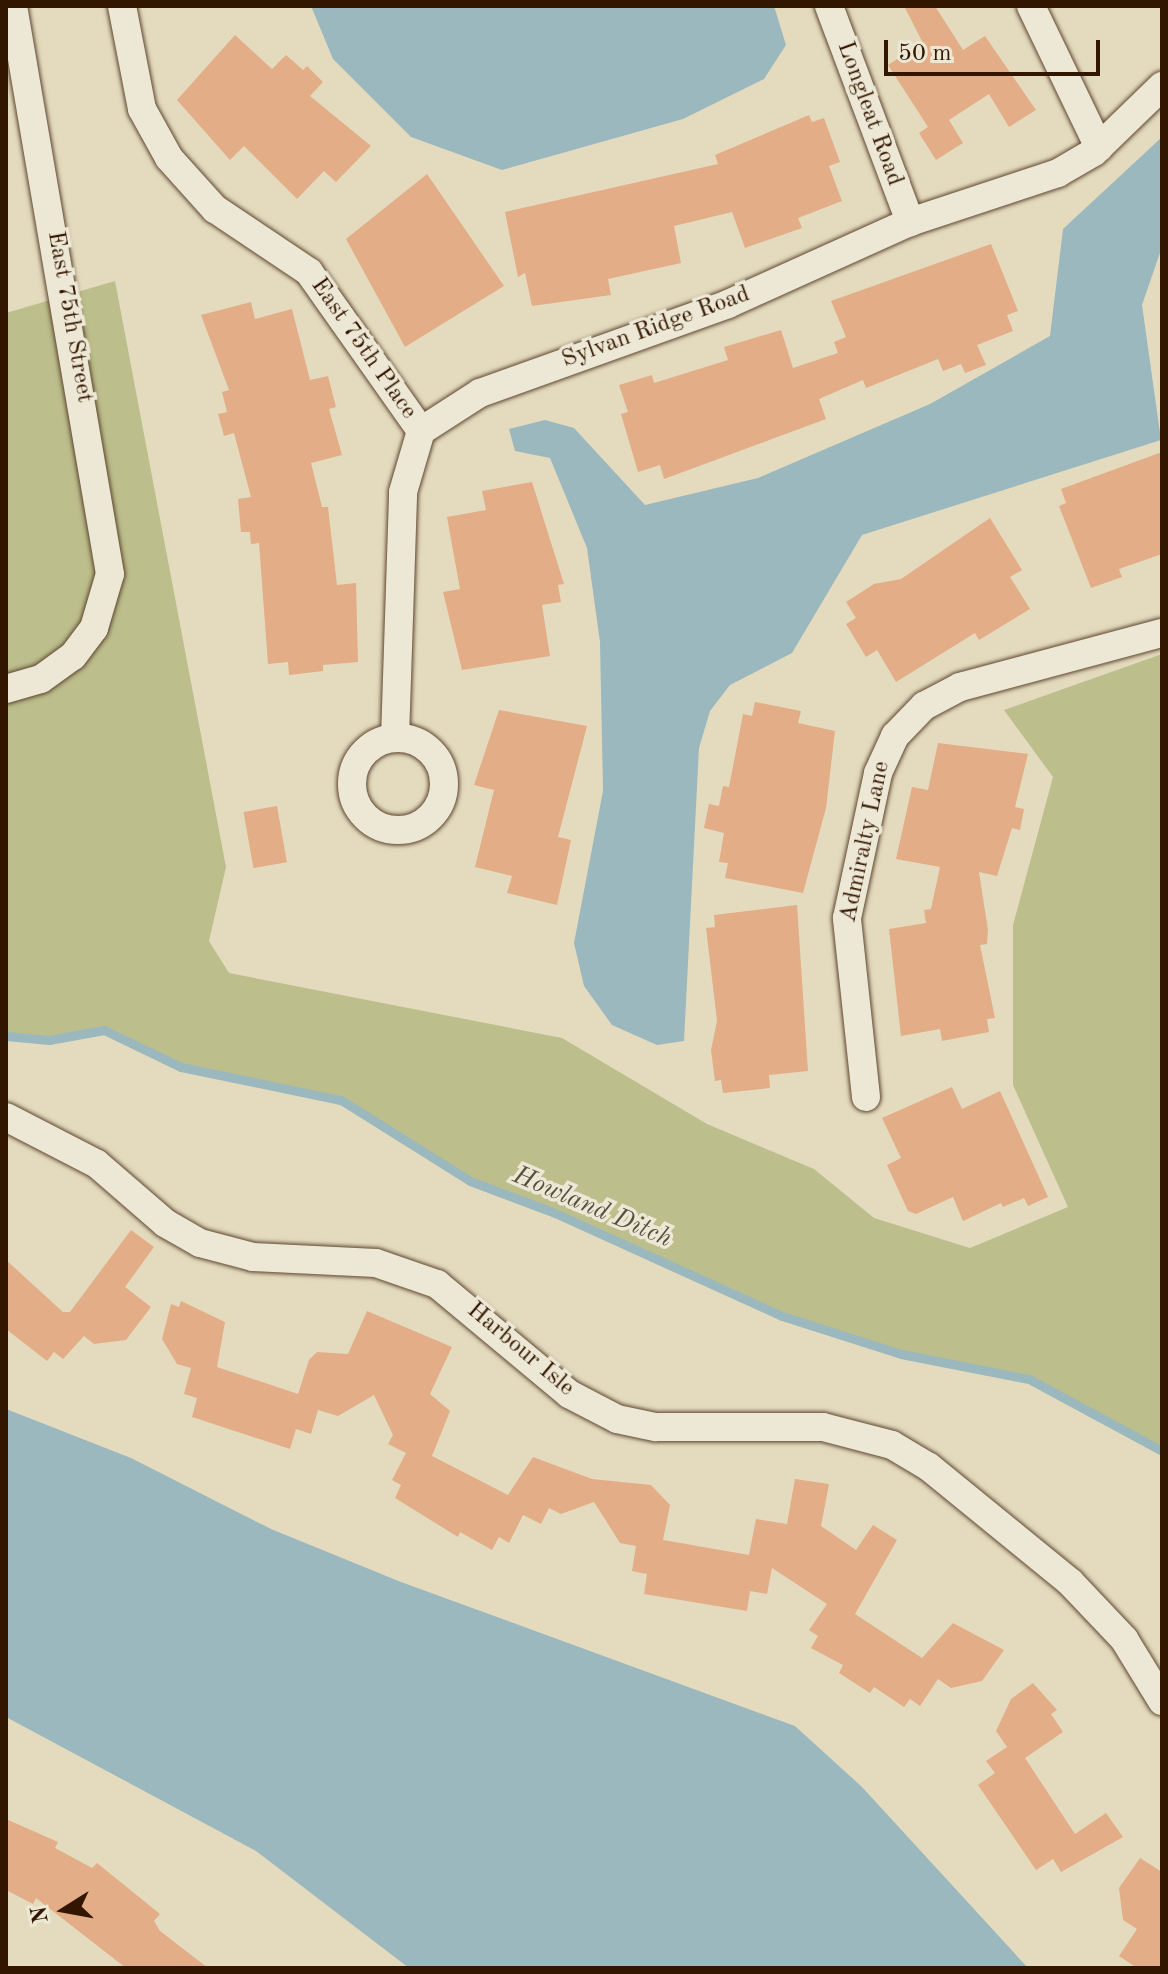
<!DOCTYPE html>
<html>
<head>
<meta charset="utf-8">
<style>
	body { margin:0 }
	#map { position:relative; width:1168px; height:1974px; overflow:hidden; background:#e4dbbf; font-family:"Old Standard TT",serif }
	div>[style] { position:absolute }
	[style*='--x'] { left:calc(var(--x)*1px); top:calc(var(--y)*1px); width:calc(var(--w)*1px); rotate:calc(var(--a)*1deg) }
	.green>* { inset:0; background:#bcbe8c }
	.water>* { inset:0; background:#9ab8bd }
	.stream>* { height:9px; margin:-4.5px; padding:0 4.5px; transform-origin:4.5px; border-radius:4.5px; background:#9ab8bd }
	.building>* { inset:0; background:#e2ad87; transform-origin:0 0 }
	.roads { filter:drop-shadow(0 0 2px #5f4730) drop-shadow(0 0 2px #5f4730) }
	.minor>* { height:28px; margin:-14px; padding:0 14px; transform-origin:14px; border-radius:14px; background:#ede8d5 }
	.minor>.ring { margin:-14px; padding:0; box-sizing:content-box; background:none; border:28px solid #ede8d5; border-radius:50% }
	span { translate:-50% -50%; white-space:nowrap; text-align:center; line-height:1.15; -webkit-text-stroke:7px #ede8d5; paint-order:stroke }
	.street-label { font-size:24px; color:#331600 }
	.water-label { font-size:26px; color:#574f42; font-style:italic }
	.frame { position:absolute; inset:0; border:8px solid #331600; pointer-events:none }
	.north { position:absolute; left:24px; top:1870px; width:80px; height:80px; -webkit-text-stroke:6px #ede8d5; paint-order:stroke; rotate:259deg; font-size:22px; font-weight:700; line-height:32px; text-align:center; color:#331600 }
	.north::after { content:''; display:block; margin:auto; width:28px; height:36px; background:#331600; clip-path:polygon(50% 0,100% 100%,50% 72%,0 100%) }
	.scale { position:absolute; left:884px; top:40px; width:216px; height:36px; box-sizing:border-box; border:4px solid #331600; border-top:0; padding-left:10px; font-size:24px; line-height:28px; white-space:nowrap; color:#331600; -webkit-text-stroke:6px #ede8d5; paint-order:stroke }
</style>
</head>
<body>
<div id="map">
	<div class="green">
		<div style="clip-path:polygon(115px 281px,226px 867px,209px 941px,229px 973px,562px 1038px,707px 1124px,814px 1169px,874px 1218px,970px 1248px,1068px 1207px,1013px 1085px,1013px 925px,1053px 777px,1004px 710px,1162px 654px,1162px 1451px,1029px 1379px,901px 1354px,782px 1316px,555px 1213px,470px 1181px,341px 1100px,181px 1067px,105px 1030px,49px 1040px,6px 1036px,6px 313px)"></div>
	</div>
	<div class="water">
		<div style="clip-path:polygon(311px 6px,774px 6px,786px 45px,764px 79px,683px 119px,502px 170px,411px 137px,333px 59px)"></div>
		<div style="clip-path:polygon(1162px 137px,1162px 247px,1142px 305px,1161px 440px,862px 535px,792px 653px,730px 685px,710px 711px,699px 748px,684px 1041px,657px 1045px,612px 1025px,584px 986px,574px 943px,603px 791px,600px 642px,587px 548px,550px 458px,515px 451px,509px 429px,545px 420px,574px 428px,645px 505px,758px 478px,930px 404px,1050px 336px,1063px 229px)"></div>
		<div style="clip-path:polygon(6px 1409px,131px 1458px,271px 1529px,401px 1582px,795px 1726px,862px 1787px,1028px 1968px,409px 1968px,256px 1851px,6px 1717px)"></div>
	</div>
	<div class="stream">
		<div style="--x:6;--y:1036;--w:43;--a:5.3"></div>
		<div style="--x:49;--y:1040;--w:56;--a:-10.3"></div>
		<div style="--x:104;--y:1030;--w:85;--a:25.7"></div>
		<div style="--x:181;--y:1067;--w:163;--a:11.7"></div>
		<div style="--x:341;--y:1100;--w:152;--a:32.1"></div>
		<div style="--x:470;--y:1181;--w:91;--a:20.6"></div>
		<div style="--x:555;--y:1213;--w:249;--a:24.4"></div>
		<div style="--x:782;--y:1316;--w:125;--a:17.7"></div>
		<div style="--x:901;--y:1354;--w:130;--a:11.1"></div>
		<div style="--x:1029;--y:1379;--w:151;--a:28.4"></div>
	</div>
	<div class="building">
		<div style="clip-path:polygon(904px 6px,935px 6px,963px 50px,985px 36px,1036px 110px,1009px 127px,989px 94px,949px 120px,963px 143px,936px 160px,919px 133px,928px 127px,888px 65px,923px 43px)"></div>
		<div style="clip-path:polygon(235px 35px,272px 69px,286px 55px,303px 70px,307px 66px,323px 82px,310px 96px,371px 146px,336px 182px,324px 171px,297px 199px,244px 146px,230px 160px,177px 100px)"></div>
		<div style="clip-path:polygon(809px 115px,812px 122px,824px 118px,840px 162px,829px 166px,842px 201px,798px 218px,802px 228px,745px 248px,732px 212px,674px 226px,681px 263px,608px 279px,611px 295px,532px 306px,525px 273px,518px 277px,505px 212px,718px 164px,715px 155px)"></div>
		<div style="clip-path:polygon(427px 174px,504px 286px,405px 347px,346px 239px)"></div>
		<div style="clip-path:polygon(991px 244px,1018px 311px,1007px 315px,1013px 331px,977px 345px,986px 365px,965px 373px,961px 364px,943px 371px,938px 359px,866px 388px,863px 380px,819px 399px,826px 419px,664px 479px,660px 465px,638px 472px,621px 414px,628px 412px,619px 385px,652px 375px,654px 383px,728px 360px,724px 347px,781px 330px,793px 368px,838px 353px,834px 342px,846px 337px,831px 301px)"></div>
		<div style="clip-path:polygon(251px 302px,255px 319px,292px 309px,310px 380px,328px 376px,336px 407px,329px 409px,342px 455px,311px 463px,322px 507px,328px 507px,337px 585px,356px 583px,358px 662px,323px 665px,323px 671px,289px 675px,288px 662px,268px 664px,259px 543px,251px 544px,250px 532px,241px 532px,238px 499px,251px 497px,234px 433px,224px 436px,218px 414px,227px 412px,222px 392px,229px 390px,201px 315px)"></div>
		<div style="clip-path:polygon(1162px 452px,1162px 554px,1119px 569px,1122px 577px,1091px 588px,1059px 506px,1066px 503px,1061px 489px)"></div>
		<div style="clip-path:polygon(532px 482px,564px 584px,558px 585px,561px 602px,542px 605px,550px 656px,462px 670px,443px 592px,460px 589px,447px 517px,486px 510px,482px 491px)"></div>
		<div style="clip-path:polygon(990px 518px,1022px 570px,1010px 577px,1030px 609px,979px 640px,975px 633px,896px 682px,877px 650px,866px 657px,846px 624px,856px 618px,846px 602px,874px 584px,901px 579px)"></div>
		<div style="clip-path:polygon(755px 702px,801px 711px,798px 723px,835px 731px,826px 808px,803px 893px,725px 878px,728px 863px,719px 862px,724px 833px,704px 828px,709px 804px,719px 806px,723px 786px,729px 787px,743px 714px,752px 716px)"></div>
		<div style="clip-path:polygon(499px 710px,587px 726px,558px 837px,571px 840px,557px 905px,507px 893px,512px 876px,475px 867px,494px 790px,474px 785px)"></div>
		<div style="clip-path:polygon(938px 743px,1028px 754px,1015px 807px,1024px 809px,1020px 830px,1012px 828px,997px 876px,979px 872px,988px 930px,987px 944px,980px 945px,995px 1018px,987px 1019px,989px 1032px,942px 1041px,940px 1029px,901px 1036px,889px 929px,926px 923px,924px 910px,931px 909px,940px 867px,896px 859px,912px 787px,928px 790px)"></div>
		<div style="left:277px;top:806px;width:57px;height:34px;rotate:80deg"></div>
		<div style="clip-path:polygon(797px 905px,808px 1071px,769px 1075px,770px 1088px,723px 1093px,721px 1080px,715px 1081px,711px 1050px,717px 1021px,706px 928px,715px 927px,714px 915px)"></div>
		<div style="clip-path:polygon(952px 1087px,962px 1109px,1000px 1091px,1048px 1197px,1028px 1206px,1024px 1198px,1003px 1207px,1001px 1203px,963px 1221px,953px 1197px,916px 1214px,908px 1211px,887px 1165px,901px 1158px,882px 1118px)"></div>
		<div style="clip-path:polygon(131px 1230px,154px 1247px,125px 1287px,151px 1307px,126px 1340px,94px 1344px,84px 1336px,63px 1359px,54px 1352px,47px 1361px,6px 1329px,6px 1260px,63px 1312px,70px 1312px)"></div>
		<div style="clip-path:polygon(181px 1301px,225px 1322px,217px 1367px,298px 1394px,309px 1360px,317px 1352px,348px 1354px,367px 1311px,452px 1347px,430px 1394px,450px 1411px,432px 1456px,508px 1495px,533px 1457px,592px 1479px,651px 1485px,670px 1505px,663px 1540px,749px 1555px,756px 1519px,787px 1524px,795px 1479px,829px 1484px,821px 1526px,856px 1550px,873px 1525px,897px 1540px,855px 1614px,922px 1658px,953px 1623px,1004px 1650px,982px 1681px,951px 1688px,938px 1679px,920px 1706px,910px 1699px,904px 1707px,874px 1687px,870px 1693px,839px 1673px,843px 1665px,811px 1648px,818px 1636px,809px 1630px,827px 1604px,772px 1568px,767px 1594px,750px 1591px,747px 1611px,644px 1594px,647px 1574px,632px 1571px,636px 1546px,620px 1543px,594px 1502px,561px 1514px,549px 1508px,541px 1524px,523px 1515px,509px 1543px,499px 1537px,492px 1550px,460px 1532px,458px 1537px,395px 1498px,401px 1485px,392px 1480px,406px 1453px,388px 1444px,393px 1435px,374px 1395px,338px 1416px,318px 1410px,311px 1434px,296px 1429px,290px 1449px,192px 1417px,197px 1398px,184px 1394px,191px 1368px,177px 1364px,162px 1339px,171px 1304px,179px 1307px)"></div>
		<div style="clip-path:polygon(1033px 1683px,1057px 1710px,1051px 1714px,1063px 1732px,1025px 1758px,1075px 1834px,1106px 1813px,1123px 1837px,1061px 1872px,1053px 1859px,1036px 1870px,978px 1785px,995px 1773px,986px 1761px,1007px 1747px,996px 1731px,1011px 1699px)"></div>
		<div style="clip-path:polygon(6px 1819px,58px 1842px,55px 1848px,92px 1868px,97px 1863px,160px 1914px,154px 1921px,160px 1931px,208px 1968px,126px 1968px,36px 1898px,33px 1904px,6px 1890px)"></div>
		<div style="clip-path:polygon(1140px 1858px,1162px 1872px,1162px 1968px,1137px 1968px,1119px 1956px,1137px 1929px,1123px 1920px,1119px 1888px)"></div>
	</div>
	<div class="roads">
		<div class="minor">
			<div style="--x:122;--y:6;--w:105;--a:79"></div>
			<div style="--x:142;--y:109;--w:56;--a:61.1"></div>
			<div style="--x:169;--y:158;--w:69;--a:48"></div>
			<div style="--x:215;--y:209;--w:113;--a:33.8"></div>
			<div style="--x:309;--y:272;--w:194;--a:54.8"></div>
			<div style="--x:829;--y:6;--w:231;--a:69.4"></div>
			<div style="--x:1031;--y:6;--w:157;--a:64.3"></div>
			<div style="--x:6;--y:689;--w:36;--a:-16"></div>
			<div style="--x:41;--y:679;--w:39;--a:-36"></div>
			<div style="--x:73;--y:656;--w:35;--a:-53"></div>
			<div style="--x:94;--y:628;--w:56;--a:-73.5"></div>
			<div style="--x:110;--y:574;--w:576;--a:-99.69"></div>
			<div style="--x:395;--y:738;--w:246;--a:-88.1"></div>
			<div style="--x:403;--y:492;--w:64;--a:-73.6"></div>
			<div style="--x:421;--y:431;--w:70;--a:-32.8"></div>
			<div style="--x:480;--y:393;--w:263;--a:-19.7"></div>
			<div style="--x:728;--y:304;--w:200;--a:-24.3"></div>
			<div style="--x:910;--y:222;--w:156;--a:-18.3"></div>
			<div style="--x:1058;--y:173;--w:42;--a:-30.3"></div>
			<div style="--x:1094;--y:152;--w:95;--a:-44.1"></div>
			<div class="ring" style="left:352px;top:738px;width:64px;height:64px"></div>
			<div style="--x:866;--y:1097;--w:180;--a:-96.1"></div>
			<div style="--x:847;--y:918;--w:148;--a:-77.9"></div>
			<div style="--x:878;--y:773;--w:41;--a:-65.3"></div>
			<div style="--x:895;--y:736;--w:42;--a:-46"></div>
			<div style="--x:924;--y:706;--w:41;--a:-27.8"></div>
			<div style="--x:960;--y:687;--w:209;--a:-15"></div>
			<div style="--x:6;--y:1117;--w:102;--a:27.3"></div>
			<div style="--x:97;--y:1164;--w:90;--a:40.9"></div>
			<div style="--x:165;--y:1223;--w:40;--a:29.7"></div>
			<div style="--x:200;--y:1243;--w:55;--a:14.8"></div>
			<div style="--x:253;--y:1257;--w:123;--a:2.8"></div>
			<div style="--x:376;--y:1263;--w:65;--a:19"></div>
			<div style="--x:437;--y:1284;--w:172;--a:39.8"></div>
			<div style="--x:569;--y:1394;--w:54;--a:27.5"></div>
			<div style="--x:617;--y:1419;--w:40;--a:12"></div>
			<div style="--x:656;--y:1427;--w:167;--a:0"></div>
			<div style="--x:823;--y:1427;--w:71;--a:14.6"></div>
			<div style="--x:892;--y:1445;--w:43;--a:30.7"></div>
			<div style="--x:929;--y:1467;--w:182;--a:39.2"></div>
			<div style="--x:1070;--y:1582;--w:79;--a:46.5"></div>
			<div style="--x:1124;--y:1639;--w:73;--a:58.5"></div>
		</div>
	</div>
	<div class="street-label">
		<span style="left:869px;top:114px;rotate:70deg">Longleat Road</span>
		<span style="left:69px;top:317px;rotate:80deg">East 75th Street</span>
		<span style="left:656px;top:328px;rotate:-20deg">Sylvan Ridge Road</span>
		<span style="left:363px;top:349px;rotate:55deg">East 75th Place</span>
		<span style="left:866px;top:842px;rotate:-78deg">Admiralty Lane</span>
		<span style="left:520px;top:1350px;rotate:40deg">Harbour Isle</span>
	</div>
	<div class="water-label">
		<span style="left:592px;top:1208px;rotate:23deg">Howland Ditch</span>
	</div>
	<div class="frame"></div>
	<div class="north">N</div>
	<div class="scale">50 m</div>
</div>
</body>
</html>
